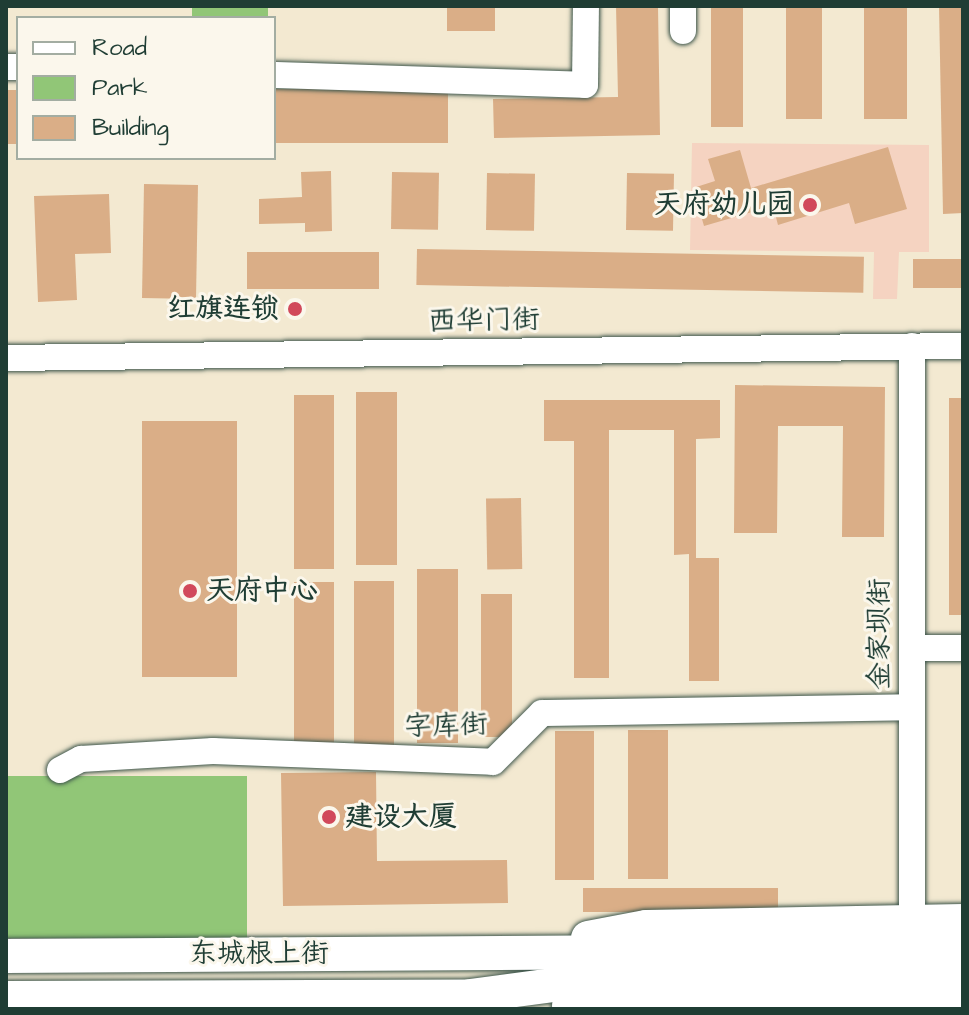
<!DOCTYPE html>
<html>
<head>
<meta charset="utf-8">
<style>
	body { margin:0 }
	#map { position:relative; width:969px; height:1015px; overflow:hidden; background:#f3e9d1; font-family:"Architects Daughter","LXGW WenKai TC",sans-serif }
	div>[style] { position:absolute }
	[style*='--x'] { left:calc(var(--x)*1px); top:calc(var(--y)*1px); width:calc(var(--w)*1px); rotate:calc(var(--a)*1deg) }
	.built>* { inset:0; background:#f5d3c1 }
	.green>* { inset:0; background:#91c677; transform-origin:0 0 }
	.building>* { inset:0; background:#daae87; transform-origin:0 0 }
	.roads { filter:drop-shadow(0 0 2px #3f574c) drop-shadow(0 0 2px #3f574c) }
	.minor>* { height:26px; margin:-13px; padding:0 13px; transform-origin:13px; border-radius:13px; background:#fff }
	.major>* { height:34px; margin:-17px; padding:0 17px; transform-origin:17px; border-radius:17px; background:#fff }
	.dots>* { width:22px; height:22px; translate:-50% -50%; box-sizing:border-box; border:4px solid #fbf7ec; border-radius:50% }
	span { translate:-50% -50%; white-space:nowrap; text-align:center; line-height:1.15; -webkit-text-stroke:6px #fbf7ec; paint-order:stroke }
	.poi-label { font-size:28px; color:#1f3d34; font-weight:700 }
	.right { translate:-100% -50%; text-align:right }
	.left { translate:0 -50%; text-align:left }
	.street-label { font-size:28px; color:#1f3d34 }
	.frame { position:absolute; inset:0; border:8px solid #1f3d34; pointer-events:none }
	.legend { position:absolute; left:16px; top:16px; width:260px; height:144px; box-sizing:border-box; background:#fbf7ec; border:2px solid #a3ada2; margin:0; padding:10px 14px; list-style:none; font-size:24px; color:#1f3d34 }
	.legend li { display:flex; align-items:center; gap:16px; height:40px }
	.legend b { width:40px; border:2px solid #a3ada2 }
</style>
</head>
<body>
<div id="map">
	<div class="built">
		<div style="clip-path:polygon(692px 143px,929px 145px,929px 252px,899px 252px,897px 299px,873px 299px,874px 252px,690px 250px)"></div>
	</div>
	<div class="green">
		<div style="left:192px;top:6px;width:76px;height:12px"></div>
		<div style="left:247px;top:776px;width:162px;height:241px;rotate:90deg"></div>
	</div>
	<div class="building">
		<div style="left:447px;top:6px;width:48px;height:25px"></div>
		<div style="clip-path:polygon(616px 6px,658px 6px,660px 135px,494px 138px,493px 99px,618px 97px)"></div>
		<div style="left:711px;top:6px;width:32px;height:121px"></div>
		<div style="left:786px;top:6px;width:36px;height:113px"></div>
		<div style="left:864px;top:6px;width:43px;height:113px"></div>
		<div style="clip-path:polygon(939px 6px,963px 6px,963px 213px,943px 214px)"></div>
		<div style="left:448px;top:89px;width:54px;height:174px;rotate:90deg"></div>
		<div style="left:6px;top:90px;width:12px;height:54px"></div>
		<div style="clip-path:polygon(888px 147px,907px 209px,855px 224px,849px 203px,778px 225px,773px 206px,704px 226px,693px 188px,715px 181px,708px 159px,740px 150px,751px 188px)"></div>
		<div style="clip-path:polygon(331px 171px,332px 231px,305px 232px,305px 223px,259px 224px,259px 199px,302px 197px,301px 172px)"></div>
		<div style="left:392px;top:172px;width:47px;height:57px;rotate:1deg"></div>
		<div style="left:487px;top:173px;width:48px;height:57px;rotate:1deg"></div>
		<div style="left:627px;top:173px;width:47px;height:57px;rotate:1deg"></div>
		<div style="left:144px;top:184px;width:54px;height:114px;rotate:1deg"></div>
		<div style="clip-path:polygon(109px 194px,111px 253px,75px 254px,77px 300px,38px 302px,34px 196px)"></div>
		<div style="left:417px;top:249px;width:447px;height:36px;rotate:1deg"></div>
		<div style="left:247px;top:252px;width:132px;height:37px"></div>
		<div style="left:963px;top:259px;width:29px;height:50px;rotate:90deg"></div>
		<div style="clip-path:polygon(735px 385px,885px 387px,884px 537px,842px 537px,843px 426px,778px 426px,777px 533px,734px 533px)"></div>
		<div style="left:356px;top:392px;width:41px;height:173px"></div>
		<div style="left:294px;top:395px;width:40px;height:174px"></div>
		<div style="left:949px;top:398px;width:14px;height:217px"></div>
		<div style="clip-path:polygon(544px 400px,720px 400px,720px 438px,696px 439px,696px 558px,719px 558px,719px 681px,689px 681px,689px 554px,674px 555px,674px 430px,609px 430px,609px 678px,574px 678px,574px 441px,544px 441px)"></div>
		<div style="left:142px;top:421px;width:95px;height:256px"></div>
		<div style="left:521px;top:498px;width:71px;height:35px;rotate:89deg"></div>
		<div style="left:458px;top:569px;width:174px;height:41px;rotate:90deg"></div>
		<div style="left:354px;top:581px;width:40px;height:174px"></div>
		<div style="left:334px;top:582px;width:174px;height:40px;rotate:90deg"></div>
		<div style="left:481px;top:594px;width:31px;height:143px"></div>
		<div style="left:628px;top:730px;width:40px;height:149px"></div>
		<div style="left:555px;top:731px;width:39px;height:149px"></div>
		<div style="clip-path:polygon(376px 772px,377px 861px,507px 860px,508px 903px,283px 906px,281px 773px)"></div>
		<div style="left:778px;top:888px;width:24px;height:195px;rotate:90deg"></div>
	</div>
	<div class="roads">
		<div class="minor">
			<div style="--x:683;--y:6;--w:25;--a:90"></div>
			<div style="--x:6;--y:67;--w:12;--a:0"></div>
			<div style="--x:274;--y:75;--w:311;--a:1.8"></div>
			<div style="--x:585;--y:85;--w:79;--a:-89.3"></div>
			<div style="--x:912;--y:346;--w:576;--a:90"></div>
			<div style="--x:6;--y:358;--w:957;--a:-0.72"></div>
			<div style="--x:912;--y:648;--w:51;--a:0"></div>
			<div style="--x:60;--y:770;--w:24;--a:-28"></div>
			<div style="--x:81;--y:759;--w:132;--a:-3.5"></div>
			<div style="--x:213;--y:751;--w:280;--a:2.2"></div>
			<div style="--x:493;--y:762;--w:69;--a:-45"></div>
			<div style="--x:542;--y:713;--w:370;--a:-0.9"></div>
		</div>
		<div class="major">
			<div style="--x:588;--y:938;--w:59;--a:-10.7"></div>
			<div style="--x:646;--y:927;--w:317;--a:-1.1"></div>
			<div style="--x:6;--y:956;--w:957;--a:-0.36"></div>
			<div style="--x:6;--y:998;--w:464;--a:-0.2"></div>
			<div style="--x:470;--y:996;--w:100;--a:-7.5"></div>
			<div style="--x:569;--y:983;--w:394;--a:-0.9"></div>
			<div style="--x:569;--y:1006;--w:394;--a:-0.1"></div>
		</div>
	</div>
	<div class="dots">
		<div style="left:810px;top:205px;background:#d1495b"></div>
		<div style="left:295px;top:309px;background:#d1495b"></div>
		<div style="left:190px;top:591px;background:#d1495b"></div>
		<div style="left:329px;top:817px;background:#d1495b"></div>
	</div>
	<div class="poi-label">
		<span class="right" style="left:794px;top:205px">天府幼儿园</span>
		<span class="right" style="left:279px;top:309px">红旗连锁</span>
		<span class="left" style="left:206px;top:591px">天府中心</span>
		<span class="left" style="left:345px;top:817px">建设大厦</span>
	</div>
	<div class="street-label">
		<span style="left:484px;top:321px;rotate:-1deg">西华门街</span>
		<span style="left:880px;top:634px;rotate:-90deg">金家坝街</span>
		<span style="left:446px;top:726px;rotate:-2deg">字库街</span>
		<span style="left:259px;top:954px">东城根上街</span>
	</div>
	<div class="frame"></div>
	<ul class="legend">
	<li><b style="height:10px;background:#fff"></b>Road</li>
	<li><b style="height:22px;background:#91c677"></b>Park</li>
	<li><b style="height:22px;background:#daae87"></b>Building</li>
	</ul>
</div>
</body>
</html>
